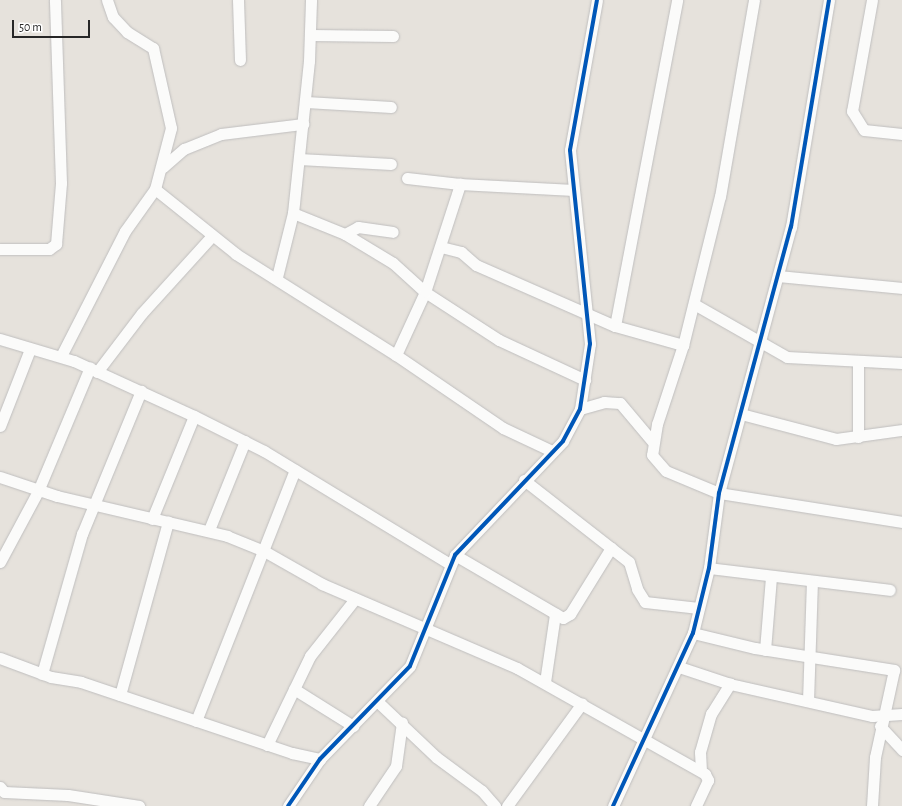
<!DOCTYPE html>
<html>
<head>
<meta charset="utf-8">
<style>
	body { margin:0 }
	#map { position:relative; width:902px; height:806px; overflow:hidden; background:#e6e2dc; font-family:"Alegreya Sans",sans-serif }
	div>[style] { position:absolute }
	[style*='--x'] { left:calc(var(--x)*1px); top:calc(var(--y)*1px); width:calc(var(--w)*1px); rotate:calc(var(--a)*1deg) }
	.roads { filter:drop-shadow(0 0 1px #bfbebe) drop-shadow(0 0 1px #bfbebe) }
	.minor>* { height:11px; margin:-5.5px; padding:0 5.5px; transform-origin:5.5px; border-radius:5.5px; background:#fbfbfa }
	.cycleway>* { height:4px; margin:-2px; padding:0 2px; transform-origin:2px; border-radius:2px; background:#0057b8 }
	span { translate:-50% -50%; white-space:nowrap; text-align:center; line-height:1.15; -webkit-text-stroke:3.5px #fff; paint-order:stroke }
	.scale { position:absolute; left:12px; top:20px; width:78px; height:18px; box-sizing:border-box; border:2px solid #272727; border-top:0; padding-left:5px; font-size:12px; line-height:14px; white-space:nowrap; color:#272727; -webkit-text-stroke:3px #fff; paint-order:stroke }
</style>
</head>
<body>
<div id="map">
	<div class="roads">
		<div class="minor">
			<div style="--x:107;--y:0;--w:18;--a:71"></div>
			<div style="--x:113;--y:17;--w:21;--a:47"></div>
			<div style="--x:127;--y:32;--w:31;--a:32"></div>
			<div style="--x:153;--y:48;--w:82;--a:77.3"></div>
			<div style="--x:171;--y:128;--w:63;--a:104.7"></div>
			<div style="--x:155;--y:189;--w:104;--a:38.7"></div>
			<div style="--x:236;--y:254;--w:189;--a:32.3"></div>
			<div style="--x:396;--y:355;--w:130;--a:34.3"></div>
			<div style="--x:503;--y:428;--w:54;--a:25.1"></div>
			<div style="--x:238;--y:0;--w:60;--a:88.1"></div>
			<div style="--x:754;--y:0;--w:199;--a:99.8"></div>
			<div style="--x:720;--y:196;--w:154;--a:103.9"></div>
			<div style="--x:683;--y:345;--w:83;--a:108.2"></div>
			<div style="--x:657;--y:424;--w:31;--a:99"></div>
			<div style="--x:652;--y:455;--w:21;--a:49"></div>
			<div style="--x:666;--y:471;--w:57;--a:22.5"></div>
			<div style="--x:719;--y:493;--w:185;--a:9"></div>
			<div style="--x:872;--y:0;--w:113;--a:100.2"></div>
			<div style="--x:852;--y:111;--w:22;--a:58"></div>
			<div style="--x:864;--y:130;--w:38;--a:6"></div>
			<div style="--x:311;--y:35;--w:82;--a:0.7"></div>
			<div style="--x:306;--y:102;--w:85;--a:3.4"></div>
			<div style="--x:299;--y:159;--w:92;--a:3.1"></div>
			<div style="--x:163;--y:167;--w:28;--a:-41"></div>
			<div style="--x:184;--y:149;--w:40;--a:-22"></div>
			<div style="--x:221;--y:134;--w:83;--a:-7"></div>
			<div style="--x:407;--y:178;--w:53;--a:6.5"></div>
			<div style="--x:293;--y:213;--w:56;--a:22"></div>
			<div style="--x:345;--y:234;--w:56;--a:31.1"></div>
			<div style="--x:393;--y:263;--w:43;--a:42.2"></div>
			<div style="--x:425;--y:292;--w:88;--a:33"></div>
			<div style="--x:499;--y:340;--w:95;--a:24.9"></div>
			<div style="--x:345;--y:234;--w:15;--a:-28"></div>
			<div style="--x:358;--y:227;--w:35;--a:8"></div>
			<div style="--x:441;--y:247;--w:21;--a:14"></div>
			<div style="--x:461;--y:252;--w:20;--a:41"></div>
			<div style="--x:476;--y:265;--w:152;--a:23.7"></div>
			<div style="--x:615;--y:326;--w:71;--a:15.6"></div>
			<div style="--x:0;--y:249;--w:49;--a:0"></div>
			<div style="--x:49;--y:249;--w:9;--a:-36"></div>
			<div style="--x:56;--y:244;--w:61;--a:-85.3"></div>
			<div style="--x:61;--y:183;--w:183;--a:-91.9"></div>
			<div style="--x:778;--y:276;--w:125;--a:5.5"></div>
			<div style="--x:277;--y:277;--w:66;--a:-76"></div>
			<div style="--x:293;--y:213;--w:153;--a:-84"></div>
			<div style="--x:309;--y:61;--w:61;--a:-88.1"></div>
			<div style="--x:694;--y:304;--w:107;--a:29.7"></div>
			<div style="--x:787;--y:357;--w:115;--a:3"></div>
			<div style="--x:615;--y:326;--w:332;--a:-79.2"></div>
			<div style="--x:0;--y:339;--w:77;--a:16.6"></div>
			<div style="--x:74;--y:361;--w:132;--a:24.6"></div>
			<div style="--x:194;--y:416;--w:78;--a:26.6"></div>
			<div style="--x:264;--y:451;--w:218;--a:31.3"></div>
			<div style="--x:396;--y:355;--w:69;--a:-65.3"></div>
			<div style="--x:425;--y:292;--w:114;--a:-72"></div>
			<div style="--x:460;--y:184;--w:113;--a:3"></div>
			<div style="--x:61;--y:356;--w:140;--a:-62.9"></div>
			<div style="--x:125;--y:231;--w:52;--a:-54.5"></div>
			<div style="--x:97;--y:372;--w:74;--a:-52.7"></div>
			<div style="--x:142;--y:313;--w:103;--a:-47.8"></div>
			<div style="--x:580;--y:409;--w:25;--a:-16"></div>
			<div style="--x:604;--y:402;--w:16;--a:4"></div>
			<div style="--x:620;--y:403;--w:50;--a:49.9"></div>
			<div style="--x:741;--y:414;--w:98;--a:14.7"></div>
			<div style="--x:836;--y:439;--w:67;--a:-7.8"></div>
			<div style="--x:0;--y:426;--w:83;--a:-68.7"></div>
			<div style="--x:858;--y:437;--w:76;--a:-90"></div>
			<div style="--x:0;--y:477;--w:60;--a:18.4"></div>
			<div style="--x:57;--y:496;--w:175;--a:13.2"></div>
			<div style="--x:227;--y:536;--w:40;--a:22"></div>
			<div style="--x:264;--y:551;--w:67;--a:29.6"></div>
			<div style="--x:322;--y:584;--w:212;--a:23.3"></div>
			<div style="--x:517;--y:668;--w:216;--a:29.4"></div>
			<div style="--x:705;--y:774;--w:7;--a:63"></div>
			<div style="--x:708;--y:780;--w:29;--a:115"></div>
			<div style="--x:524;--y:480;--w:133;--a:38"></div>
			<div style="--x:629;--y:562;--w:28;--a:73"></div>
			<div style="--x:637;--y:589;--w:15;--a:58"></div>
			<div style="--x:645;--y:602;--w:54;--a:6.3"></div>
			<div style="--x:152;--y:519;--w:111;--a:-67.8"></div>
			<div style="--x:209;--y:530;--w:96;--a:-68"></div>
			<div style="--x:455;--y:555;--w:125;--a:30.3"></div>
			<div style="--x:563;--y:618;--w:8;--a:-30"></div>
			<div style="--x:570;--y:614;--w:78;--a:-58.2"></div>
			<div style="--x:0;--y:562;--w:81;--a:-61.8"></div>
			<div style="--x:38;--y:491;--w:134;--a:-67.2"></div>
			<div style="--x:709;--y:568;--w:182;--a:6.9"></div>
			<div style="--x:693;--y:633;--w:64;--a:13.6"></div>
			<div style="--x:755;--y:648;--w:141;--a:9"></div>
			<div style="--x:894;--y:670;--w:89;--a:102.3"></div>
			<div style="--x:875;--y:757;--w:49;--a:93.5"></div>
			<div style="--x:765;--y:650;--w:73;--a:-85.3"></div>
			<div style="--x:0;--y:658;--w:54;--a:20.4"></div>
			<div style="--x:51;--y:677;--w:30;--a:9"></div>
			<div style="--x:81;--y:682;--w:223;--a:18.6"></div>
			<div style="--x:292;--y:753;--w:29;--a:12"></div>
			<div style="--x:679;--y:667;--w:54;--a:18.4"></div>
			<div style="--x:730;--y:684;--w:146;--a:12.7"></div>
			<div style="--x:872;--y:716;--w:30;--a:-4"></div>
			<div style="--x:42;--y:674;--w:146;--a:-74.1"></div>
			<div style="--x:82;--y:534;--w:155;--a:-67.6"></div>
			<div style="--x:545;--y:682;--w:69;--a:-81.6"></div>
			<div style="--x:294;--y:689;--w:70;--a:32.1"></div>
			<div style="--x:120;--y:695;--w:180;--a:-74.5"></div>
			<div style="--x:808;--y:701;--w:119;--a:-88.1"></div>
			<div style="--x:378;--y:702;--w:80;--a:43.5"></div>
			<div style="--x:436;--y:757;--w:57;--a:36.5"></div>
			<div style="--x:482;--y:791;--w:20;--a:49"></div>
			<div style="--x:196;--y:721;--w:270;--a:-68.5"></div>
			<div style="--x:880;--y:726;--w:33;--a:47"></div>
			<div style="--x:267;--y:745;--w:99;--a:-64.2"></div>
			<div style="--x:310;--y:656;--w:73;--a:-51.7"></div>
			<div style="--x:701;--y:771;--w:19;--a:-93"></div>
			<div style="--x:700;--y:752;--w:40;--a:-74"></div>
			<div style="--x:711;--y:714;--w:36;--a:-58"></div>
			<div style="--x:0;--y:787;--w:6;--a:51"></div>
			<div style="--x:4;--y:792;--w:64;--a:2.7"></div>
			<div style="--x:68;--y:795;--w:72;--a:8.8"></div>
			<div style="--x:288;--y:806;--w:57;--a:-55.8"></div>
			<div style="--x:320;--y:759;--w:129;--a:-45.9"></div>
			<div style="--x:410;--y:666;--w:120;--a:-67.9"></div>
			<div style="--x:455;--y:555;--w:157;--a:-46.5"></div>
			<div style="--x:563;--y:441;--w:36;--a:-62"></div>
			<div style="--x:580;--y:409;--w:66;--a:-81.3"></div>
			<div style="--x:590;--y:344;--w:195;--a:-95.9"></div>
			<div style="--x:570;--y:150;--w:152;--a:-79.8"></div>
			<div style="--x:369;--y:806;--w:48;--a:-56"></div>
			<div style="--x:396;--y:766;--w:44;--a:-82.2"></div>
			<div style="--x:507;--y:806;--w:127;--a:-53.9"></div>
			<div style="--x:613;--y:806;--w:191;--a:-65.2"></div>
			<div style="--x:693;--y:633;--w:67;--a:-76.2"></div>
			<div style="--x:709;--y:568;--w:76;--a:-82.4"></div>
			<div style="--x:719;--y:493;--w:276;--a:-74.9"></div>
			<div style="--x:791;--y:227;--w:230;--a:-80.5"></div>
		</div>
	</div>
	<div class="cycleway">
		<div style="--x:288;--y:806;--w:57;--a:-55.8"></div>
		<div style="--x:320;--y:759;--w:129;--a:-45.9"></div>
		<div style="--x:410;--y:666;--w:120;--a:-67.9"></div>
		<div style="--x:455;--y:555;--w:157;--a:-46.5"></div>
		<div style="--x:563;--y:441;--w:36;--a:-62"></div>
		<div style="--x:580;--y:409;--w:66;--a:-81.3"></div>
		<div style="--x:590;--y:344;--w:195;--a:-95.9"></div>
		<div style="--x:570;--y:150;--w:152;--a:-79.8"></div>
		<div style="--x:613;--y:806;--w:191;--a:-65.2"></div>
		<div style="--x:693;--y:633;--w:67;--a:-76.2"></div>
		<div style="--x:709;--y:568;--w:76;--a:-82.4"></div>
		<div style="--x:719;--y:493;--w:276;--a:-74.9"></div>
		<div style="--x:791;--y:227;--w:230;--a:-80.5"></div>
	</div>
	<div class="scale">50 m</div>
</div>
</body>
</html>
